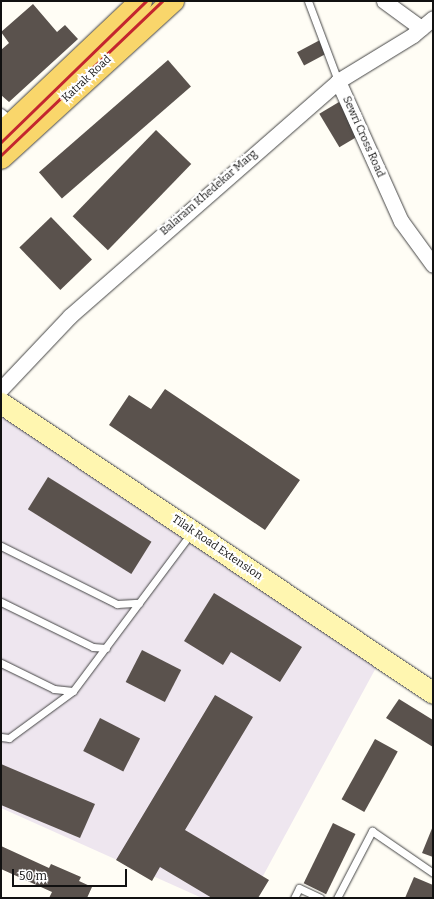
<!DOCTYPE html>
<html>
<head>
<meta charset="utf-8">
<style>
	body { margin:0 }
	#map { position:relative; width:434px; height:899px; overflow:hidden; background:#fffdf5; font-family:Bitter,serif }
	div>[style] { position:absolute }
	[style*='--x'] { left:calc(var(--x)*1px); top:calc(var(--y)*1px); width:calc(var(--w)*1px); rotate:calc(var(--a)*1deg) }
	.industrial>* { inset:0; background:#eee6ef }
	.building>* { inset:0; background:#5a524d; transform-origin:0 0 }
	.roads { filter:drop-shadow(0 0 1px #444) drop-shadow(0 0 1px #444) }
	.lane>* { height:7px; margin:-3.5px; padding:0 3.5px; transform-origin:3.5px; border-radius:3.5px; background:#fff }
	.street>* { height:15px; margin:-7.5px; padding:0 7.5px; transform-origin:7.5px; border-radius:7.5px; background:#fff }
	.secondary>* { height:21px; margin:-10.5px; padding:0 10.5px; transform-origin:10.5px; border-radius:10.5px; background:#fff6b0 }
	.primary>* { height:22px; margin:-11px; padding:0 11px; transform-origin:11px; border-radius:11px; background:#f9d66b }
	.rail>* { height:3px; margin:-1.5px; padding:0 1.5px; transform-origin:1.5px; border-radius:1.5px; background:#c4262e }
	span { translate:-50% -50%; white-space:nowrap; text-align:center; line-height:1.15; -webkit-text-stroke:4px #fff; paint-order:stroke }
	.street-label { font-size:11px; color:#111 }
	.frame { position:absolute; inset:0; border:2px solid #111; pointer-events:none }
	.scale { position:absolute; left:12px; top:869px; width:115px; height:18px; box-sizing:border-box; border:2px solid #111; border-top:0; padding-left:5px; font-size:12px; line-height:14px; white-space:nowrap; color:#111; -webkit-text-stroke:3px #fff; paint-order:stroke }
</style>
</head>
<body>
<div id="map">
	<div class="industrial">
		<div style="clip-path:polygon(1px 413px,378px 664px,251px 898px,202px 898px,1px 808px)"></div>
	</div>
	<div class="building">
		<div style="clip-path:polygon(33px 4px,57px 32px,65px 25px,78px 39px,9px 102px,1px 95px,1px 50px,9px 43px,1px 32px)"></div>
		<div style="left:320px;top:40px;width:15px;height:26px;rotate:62deg"></div>
		<div style="left:168px;top:60px;width:35px;height:171px;rotate:49deg"></div>
		<div style="left:339px;top:102px;width:39px;height:23px;rotate:59deg"></div>
		<div style="left:156px;top:130px;width:49px;height:120px;rotate:44deg"></div>
		<div style="left:51px;top:217px;width:59px;height:44px;rotate:46deg"></div>
		<div style="clip-path:polygon(165px 389px,300px 480px,265px 530px,109px 425px,129px 395px,151px 409px)"></div>
		<div style="left:48px;top:477px;width:122px;height:38px;rotate:32deg"></div>
		<div style="clip-path:polygon(214px 593px,302px 647px,280px 682px,231px 652px,223px 665px,184px 641px)"></div>
		<div style="left:142px;top:650px;width:44px;height:36px;rotate:27deg"></div>
		<div style="clip-path:polygon(215px 695px,253px 717px,185px 830px,269px 880px,258px 898px,212px 898px,160px 867px,152px 881px,116px 860px)"></div>
		<div style="clip-path:polygon(399px 699px,433px 720px,433px 747px,386px 718px)"></div>
		<div style="left:100px;top:718px;width:45px;height:37px;rotate:27deg"></div>
		<div style="left:375px;top:739px;width:26px;height:69px;rotate:29deg"></div>
		<div style="clip-path:polygon(1px 764px,95px 804px,80px 838px,1px 805px)"></div>
		<div style="left:333px;top:823px;width:25px;height:67px;rotate:26deg"></div>
		<div style="clip-path:polygon(433px 826px,433px 857px,422px 853px)"></div>
		<div style="clip-path:polygon(1px 846px,49px 868px,51px 864px,81px 877px,79px 881px,92px 887px,87px 898px,49px 898px,52px 892px,1px 869px)"></div>
		<div style="clip-path:polygon(414px 877px,433px 885px,432px 898px,405px 898px)"></div>
	</div>
	<div class="roads">
		<div class="lane">
			<div style="--x:308;--y:1;--w:85;--a:69.4"></div>
			<div style="--x:1;--y:112;--w:14;--a:39"></div>
			<div style="--x:1;--y:546;--w:130;--a:26.6"></div>
			<div style="--x:117;--y:604;--w:22;--a:-3"></div>
			<div style="--x:1;--y:602;--w:102;--a:26.1"></div>
			<div style="--x:93;--y:647;--w:13;--a:4"></div>
			<div style="--x:1;--y:663;--w:59;--a:26.1"></div>
			<div style="--x:54;--y:689;--w:19;--a:6"></div>
			<div style="--x:1;--y:737;--w:8;--a:7"></div>
			<div style="--x:9;--y:738;--w:79;--a:-36.3"></div>
			<div style="--x:73;--y:691;--w:197;--a:-53.2"></div>
			<div style="--x:294;--y:898;--w:11;--a:-63"></div>
			<div style="--x:299;--y:888;--w:23;--a:25"></div>
			<div style="--x:337;--y:898;--w:76;--a:-62.4"></div>
			<div style="--x:372;--y:831;--w:74;--a:34.5"></div>
		</div>
		<div class="street">
			<div style="--x:384;--y:1;--w:46;--a:36.1"></div>
			<div style="--x:338;--y:81;--w:154;--a:65.8"></div>
			<div style="--x:401;--y:221;--w:54;--a:54"></div>
			<div style="--x:1;--y:389;--w:100;--a:-46.6"></div>
			<div style="--x:70;--y:316;--w:356;--a:-41.2"></div>
			<div style="--x:338;--y:81;--w:88;--a:-31.5"></div>
			<div style="--x:413;--y:35;--w:26;--a:-40"></div>
		</div>
		<div class="secondary">
			<div style="--x:1;--y:403;--w:520;--a:33.87"></div>
		</div>
		<div class="primary">
			<div style="--x:1;--y:134;--w:193;--a:-43.5"></div>
			<div style="--x:1;--y:158;--w:233;--a:-42.4"></div>
		</div>
	</div>
	<div class="rail">
		<div style="--x:1;--y:142;--w:202;--a:-44.2"></div>
		<div style="--x:1;--y:155;--w:223;--a:-43.7"></div>
	</div>
	<div class="street-label">
		<span style="left:87px;top:79px;rotate:-43deg">Katrak Road</span>
		<span style="left:363px;top:137px;rotate:66deg">Sewri Cross Road</span>
		<span style="left:209px;top:193px;rotate:-41deg">Balaram Khedekar Marg</span>
		<span style="left:217px;top:548px;rotate:34deg">Tilak Road Extension</span>
	</div>
	<div class="frame"></div>
	<div class="scale">50 m</div>
</div>
</body>
</html>
